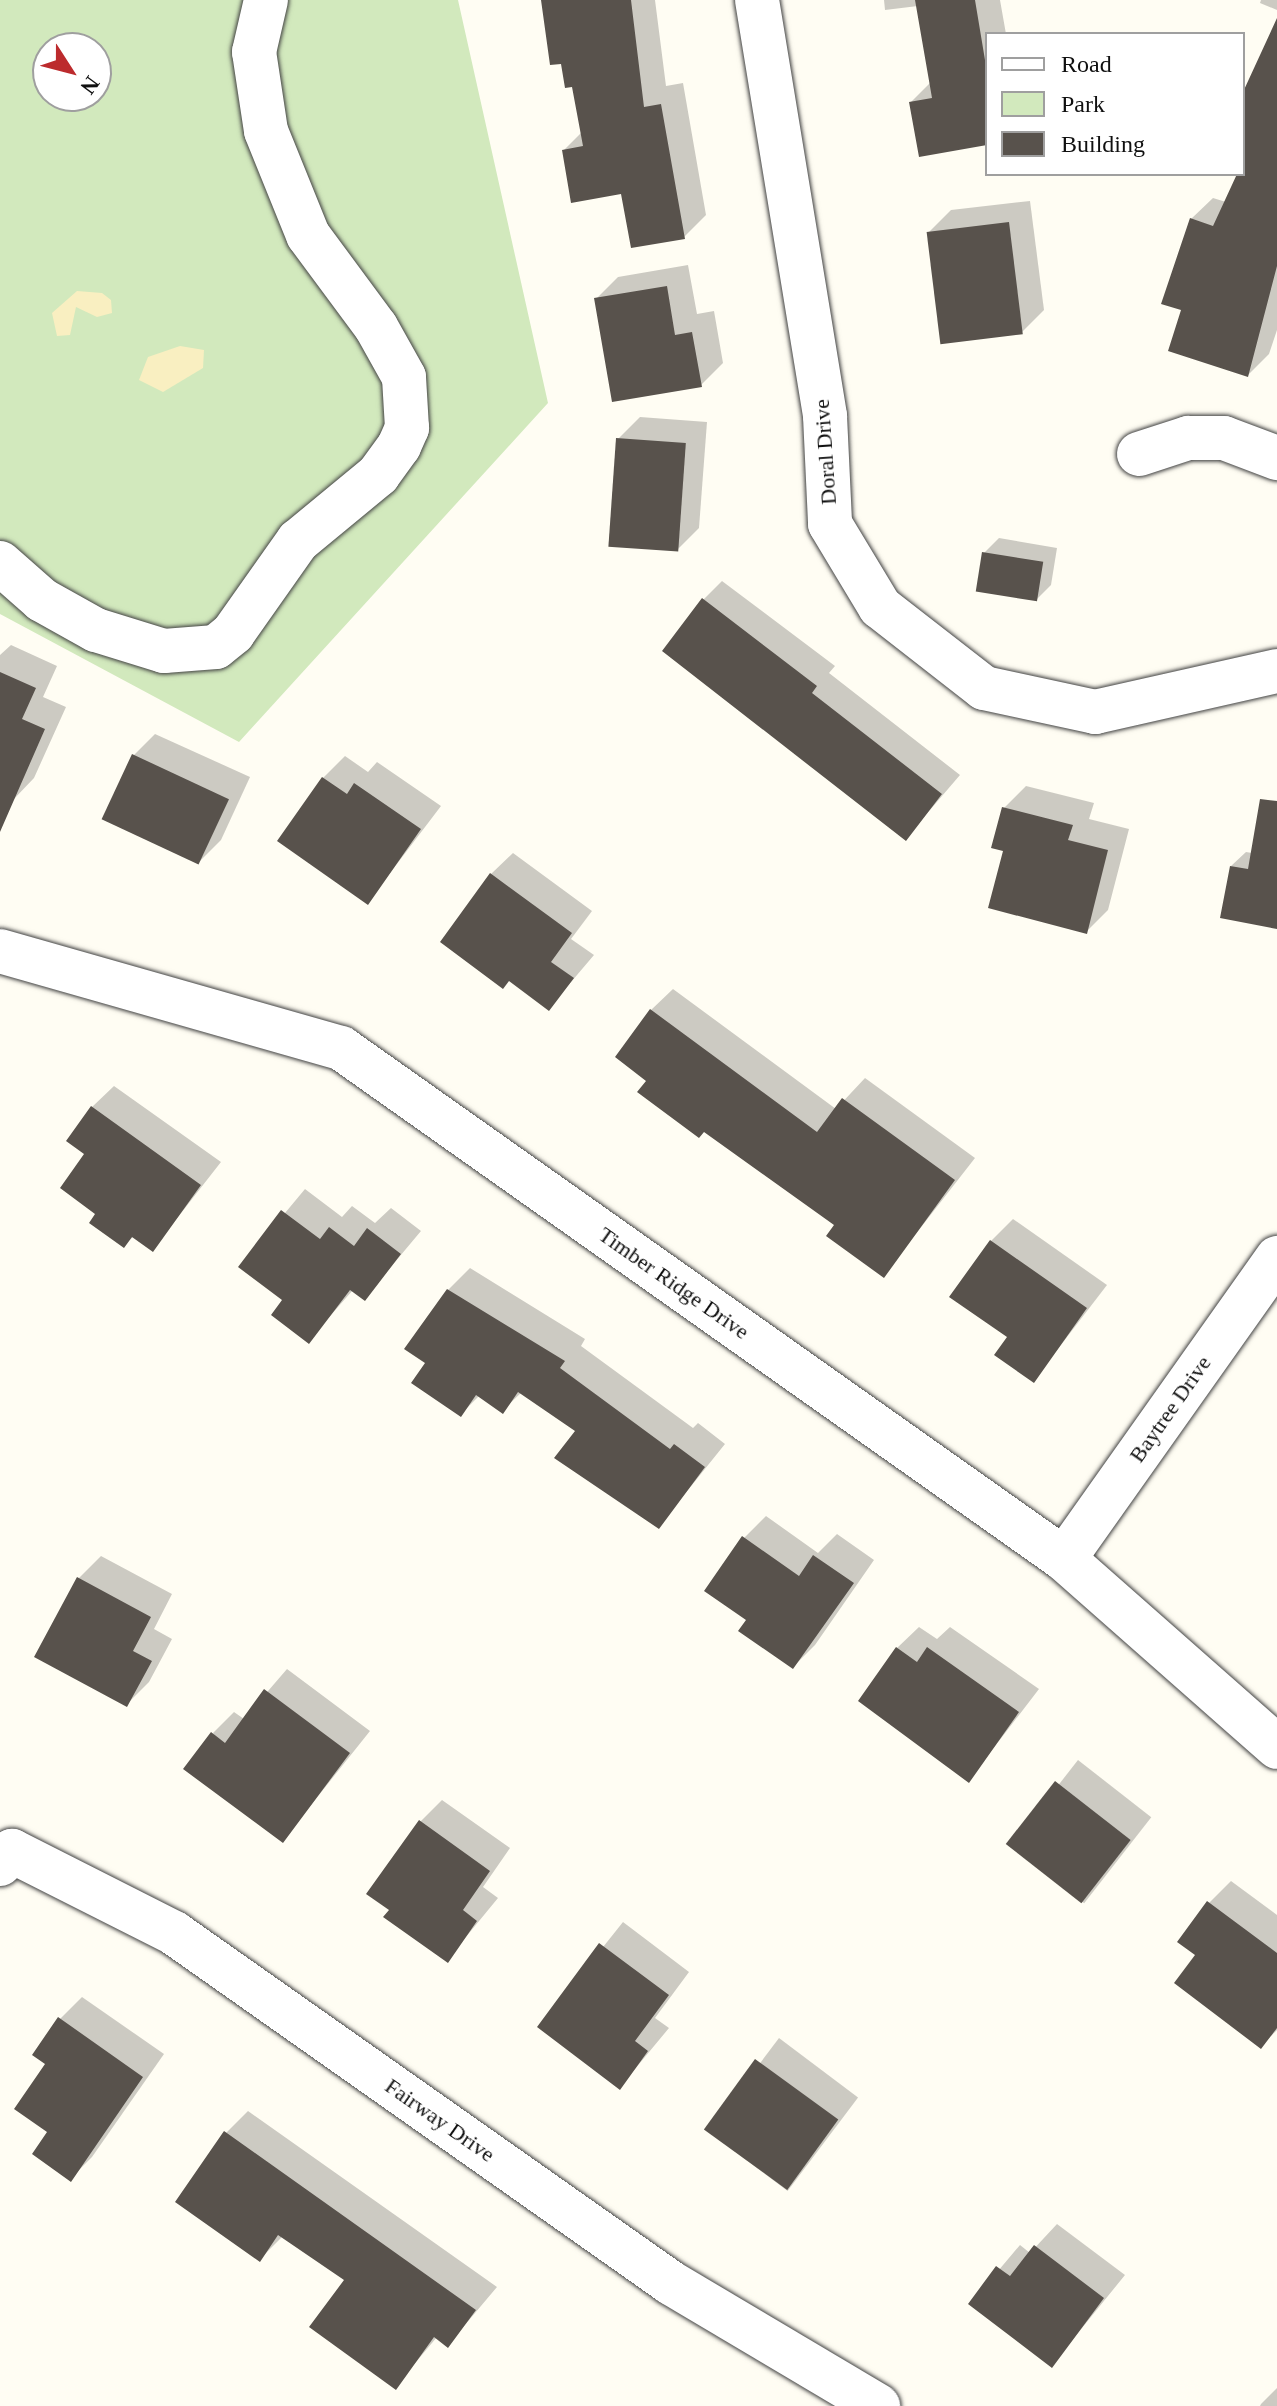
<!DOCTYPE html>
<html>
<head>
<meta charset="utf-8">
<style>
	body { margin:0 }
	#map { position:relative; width:1277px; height:2406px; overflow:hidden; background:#fffdf3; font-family:"Times New Roman",serif }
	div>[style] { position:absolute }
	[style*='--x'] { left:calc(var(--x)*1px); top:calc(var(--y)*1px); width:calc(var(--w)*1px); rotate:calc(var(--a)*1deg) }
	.green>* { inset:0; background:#d2e9bd }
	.sand>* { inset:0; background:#f9efc1 }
	.shadow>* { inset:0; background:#0003; transform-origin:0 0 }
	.building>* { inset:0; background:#58524c; transform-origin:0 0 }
	.roads { filter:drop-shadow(0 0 2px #434343) drop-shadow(0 0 2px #434343) }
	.minor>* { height:44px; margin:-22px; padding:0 22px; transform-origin:22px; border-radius:22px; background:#fff }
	span { translate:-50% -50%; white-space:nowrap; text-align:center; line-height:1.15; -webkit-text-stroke:8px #fff; paint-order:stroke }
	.street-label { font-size:22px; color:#101010 }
	.legend { position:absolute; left:985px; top:32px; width:260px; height:144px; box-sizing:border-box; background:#fff; border:2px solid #9f9f9f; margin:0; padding:10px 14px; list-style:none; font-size:24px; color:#101010 }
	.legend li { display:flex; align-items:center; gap:16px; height:40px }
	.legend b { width:40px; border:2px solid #9f9f9f }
	.north { position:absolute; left:32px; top:32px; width:80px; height:80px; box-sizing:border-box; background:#fff; border:2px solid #9f9f9f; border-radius:50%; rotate:126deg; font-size:22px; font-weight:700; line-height:32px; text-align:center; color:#101010 }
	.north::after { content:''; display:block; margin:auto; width:28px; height:36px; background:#bc2b2d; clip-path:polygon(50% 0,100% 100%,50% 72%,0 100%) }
</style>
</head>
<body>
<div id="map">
	<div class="green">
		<div style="clip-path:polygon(evenodd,0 0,458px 0,548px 403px,239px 742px,0 614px,0 0,48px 48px,96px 48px,96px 96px,48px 96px,48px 48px)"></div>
	</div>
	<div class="sand">
		<div style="clip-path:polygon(77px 291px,102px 293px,111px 300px,112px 313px,97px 317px,76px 307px,70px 335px,57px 336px,52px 313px)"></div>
		<div style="clip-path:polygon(180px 346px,204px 350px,203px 368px,163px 392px,139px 380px,148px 357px)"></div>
	</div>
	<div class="shadow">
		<div style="clip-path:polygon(543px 0,655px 0,666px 86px,683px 83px,706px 215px,684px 237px,564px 150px,582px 132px,574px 85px)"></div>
		<div style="clip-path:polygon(884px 0,1000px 0,1006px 34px,987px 34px,987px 143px,911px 102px,931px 82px,918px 6px,885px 10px)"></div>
		<div style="clip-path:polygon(1261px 0,1277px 0,1277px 10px,1260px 3px)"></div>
		<div style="clip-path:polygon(1277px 23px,1277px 330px,1269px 354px,1248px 375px,1184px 309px,1191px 219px,1213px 198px,1226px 202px,1243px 174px,1243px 97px)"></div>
		<div style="clip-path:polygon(1030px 201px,1044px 310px,1022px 332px,929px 232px,951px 210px)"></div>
		<div style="clip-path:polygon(688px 265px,697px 314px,714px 311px,723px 363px,701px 385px,596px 299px,618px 277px)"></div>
		<div style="clip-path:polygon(640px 417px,707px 422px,699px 528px,677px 550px,618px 439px)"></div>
		<div style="clip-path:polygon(999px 538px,1057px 548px,1051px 585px,1036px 600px,984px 553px)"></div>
		<div style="clip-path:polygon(722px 581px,835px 666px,829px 673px,960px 775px,906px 838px,703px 600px)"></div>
		<div style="clip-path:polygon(11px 645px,57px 666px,43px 697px,66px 707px,34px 778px,13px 800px,0 795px,0 655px)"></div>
		<div style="clip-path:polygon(155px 734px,250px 777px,221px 840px,199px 862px,133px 756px)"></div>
		<div style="clip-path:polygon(345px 756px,368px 772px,377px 762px,441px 806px,368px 902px,323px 778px)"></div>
		<div style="clip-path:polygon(1026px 786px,1094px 803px,1089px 819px,1129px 829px,1108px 910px,1086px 932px,1005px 850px,1004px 808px)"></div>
		<div style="clip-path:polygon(1277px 813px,1277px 927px,1231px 866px,1246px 852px,1252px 853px)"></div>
		<div style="clip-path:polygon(513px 853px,592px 911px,571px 939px,594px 955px,549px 1008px,491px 874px)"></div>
		<div style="clip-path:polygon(673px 989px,836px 1109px,865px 1078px,975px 1158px,883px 1276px,837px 1225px,649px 1081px,651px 1010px)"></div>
		<div style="clip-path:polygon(114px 1086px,221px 1162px,153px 1249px,134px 1236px,124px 1245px,98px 1214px,86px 1153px,92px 1107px)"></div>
		<div style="clip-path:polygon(305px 1189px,342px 1217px,352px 1206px,375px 1223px,391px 1208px,421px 1231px,364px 1299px,353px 1290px,308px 1341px,285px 1300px,241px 1266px)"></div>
		<div style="clip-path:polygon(1013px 1219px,1107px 1285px,1034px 1380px,991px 1241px)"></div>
		<div style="clip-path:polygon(470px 1268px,585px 1339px,581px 1346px,693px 1428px,698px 1423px,725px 1444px,659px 1526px,577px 1430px,522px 1392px,502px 1411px,480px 1395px,460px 1415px,427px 1363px,448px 1290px)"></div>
		<div style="clip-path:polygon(766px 1516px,818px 1553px,837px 1534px,874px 1560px,815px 1645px,793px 1667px,749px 1620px,744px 1538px)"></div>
		<div style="clip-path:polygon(101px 1556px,172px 1594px,154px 1629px,172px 1639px,149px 1682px,127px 1704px,79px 1578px)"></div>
		<div style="clip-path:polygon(919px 1627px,937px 1639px,950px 1627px,1039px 1689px,969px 1780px,897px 1648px)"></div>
		<div style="clip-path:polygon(287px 1669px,370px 1731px,283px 1840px,213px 1733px,234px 1712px,244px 1719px)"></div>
		<div style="left:1078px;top:1760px;width:93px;height:109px;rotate:38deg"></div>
		<div style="clip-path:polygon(442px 1800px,510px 1848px,483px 1887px,498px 1898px,447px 1960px,391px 1909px,420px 1822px)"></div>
		<div style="clip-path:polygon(1231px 1881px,1277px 1915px,1277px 2030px,1261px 2046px,1198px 1955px,1209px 1903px)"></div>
		<div style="clip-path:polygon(623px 1922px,689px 1972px,655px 2018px,669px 2028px,620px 2087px,540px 2026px)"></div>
		<div style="clip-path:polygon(82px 1997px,164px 2054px,92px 2157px,70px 2179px,50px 2131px,48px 2064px,60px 2019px)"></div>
		<div style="left:779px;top:2038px;width:99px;height:117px;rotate:37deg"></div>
		<div style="clip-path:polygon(248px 2111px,497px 2287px,448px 2345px,437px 2337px,395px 2387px,347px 2280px,283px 2236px,260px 2259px,226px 2133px)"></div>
		<div style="clip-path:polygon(1057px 2224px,1125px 2275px,1052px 2365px,971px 2303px,1020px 2245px,1030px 2253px)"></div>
		<div style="clip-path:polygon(1277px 2388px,1277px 2406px,1260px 2406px,1261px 2404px)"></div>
	</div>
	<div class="building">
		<div style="clip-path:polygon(541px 0,631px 0,644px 107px,661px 104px,685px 239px,631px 248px,621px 194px,571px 203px,562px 150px,583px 146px,572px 87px,565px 88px,561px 64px,550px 65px)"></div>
		<div style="clip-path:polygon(915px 0,975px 0,987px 72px,987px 145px,919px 157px,909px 102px,932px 98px)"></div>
		<div style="clip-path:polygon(1277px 18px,1277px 266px,1248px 377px,1168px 351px,1181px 310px,1161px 304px,1190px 218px,1213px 226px,1237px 174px,1243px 174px,1243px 92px)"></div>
		<div style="left:1009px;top:222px;width:113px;height:83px;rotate:83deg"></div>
		<div style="clip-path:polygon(667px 286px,675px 335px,692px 332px,702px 387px,612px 402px,594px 298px)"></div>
		<div style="left:616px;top:438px;width:70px;height:109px;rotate:4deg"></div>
		<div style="left:982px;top:552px;width:62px;height:40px;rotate:9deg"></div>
		<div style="clip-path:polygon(702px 598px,817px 686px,812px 693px,942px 794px,906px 841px,662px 651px)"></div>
		<div style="clip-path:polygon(0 672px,36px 688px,22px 719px,45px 729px,0 832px)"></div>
		<div style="left:132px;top:754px;width:107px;height:72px;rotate:25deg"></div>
		<div style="clip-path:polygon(322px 777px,347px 794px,354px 783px,421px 829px,368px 905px,277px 841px)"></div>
		<div style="clip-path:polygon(1260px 799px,1277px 801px,1277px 929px,1220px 918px,1230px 866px,1248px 869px)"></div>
		<div style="clip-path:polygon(1002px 807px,1073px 825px,1068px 840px,1108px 850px,1087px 934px,988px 908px,1003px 851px,991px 848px)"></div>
		<div style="clip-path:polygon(490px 873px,572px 933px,551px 962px,574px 978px,549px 1011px,509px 981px,503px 989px,440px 942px)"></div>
		<div style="clip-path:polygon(650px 1009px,817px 1132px,842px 1098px,955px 1180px,884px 1278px,826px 1236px,834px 1225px,704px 1132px,699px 1138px,637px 1092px,646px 1081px,615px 1057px)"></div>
		<div style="clip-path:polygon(91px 1106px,201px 1185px,153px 1252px,132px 1237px,124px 1248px,89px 1223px,95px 1214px,60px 1188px,84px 1154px,66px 1141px)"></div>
		<div style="clip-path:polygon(281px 1210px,320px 1239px,329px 1227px,354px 1246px,367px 1228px,401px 1254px,365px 1301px,350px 1290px,309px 1344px,271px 1315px,282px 1300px,238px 1267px)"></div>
		<div style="clip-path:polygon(990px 1240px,1087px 1308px,1034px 1383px,994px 1355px,1007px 1337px,949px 1297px)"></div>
		<div style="clip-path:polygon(447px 1289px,565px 1361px,560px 1368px,670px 1449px,674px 1444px,705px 1467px,659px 1529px,554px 1458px,575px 1431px,518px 1392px,503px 1414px,476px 1395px,461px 1417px,411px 1383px,425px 1363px,404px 1349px)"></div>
		<div style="clip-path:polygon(742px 1536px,799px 1576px,813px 1555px,854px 1583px,793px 1669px,738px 1631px,746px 1620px,704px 1591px)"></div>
		<div style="clip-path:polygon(77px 1577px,151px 1617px,133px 1651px,152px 1661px,127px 1707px,34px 1657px)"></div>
		<div style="clip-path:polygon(896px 1647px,917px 1662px,927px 1647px,1019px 1712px,969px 1783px,858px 1701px)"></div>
		<div style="clip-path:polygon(264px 1689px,350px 1753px,283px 1843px,183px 1769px,211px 1732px,225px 1743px)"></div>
		<div style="left:1055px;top:1781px;width:96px;height:80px;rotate:38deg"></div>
		<div style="clip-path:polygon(419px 1820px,490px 1871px,463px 1910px,477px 1921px,448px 1963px,383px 1917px,389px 1910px,366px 1894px)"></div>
		<div style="clip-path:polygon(1207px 1901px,1277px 1953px,1277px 2028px,1261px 2049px,1174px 1983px,1195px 1955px,1177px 1942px)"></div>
		<div style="clip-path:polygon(599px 1943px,669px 1995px,635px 2041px,648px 2051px,620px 2090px,537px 2027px)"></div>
		<div style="clip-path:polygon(58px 2017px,143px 2077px,71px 2182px,32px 2154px,47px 2132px,14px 2109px,45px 2064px,32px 2055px)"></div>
		<div style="left:755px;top:2059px;width:103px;height:87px;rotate:36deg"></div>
		<div style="clip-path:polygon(224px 2131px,476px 2310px,448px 2348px,434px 2337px,396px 2390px,309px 2327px,344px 2280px,278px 2235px,260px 2262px,175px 2202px)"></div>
		<div style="clip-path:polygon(1034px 2245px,1104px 2298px,1052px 2368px,968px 2304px,996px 2266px,1010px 2276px)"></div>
	</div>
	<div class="roads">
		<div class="minor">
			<div style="--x:757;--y:0;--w:422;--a:80.7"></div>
			<div style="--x:825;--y:416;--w:108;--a:87.3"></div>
			<div style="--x:830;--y:524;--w:97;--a:58.9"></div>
			<div style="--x:880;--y:607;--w:132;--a:37.9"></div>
			<div style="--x:984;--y:688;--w:114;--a:12.2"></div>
			<div style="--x:1095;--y:712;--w:187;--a:-12.7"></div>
			<div style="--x:1139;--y:454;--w:52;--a:-18.1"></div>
			<div style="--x:1188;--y:438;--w:36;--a:0"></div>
			<div style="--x:1224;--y:438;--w:57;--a:20.7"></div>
			<div style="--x:0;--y:563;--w:56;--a:41.4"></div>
			<div style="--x:42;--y:600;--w:62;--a:29.1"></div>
			<div style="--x:96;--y:630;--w:71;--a:17.2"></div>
			<div style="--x:164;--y:651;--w:52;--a:-4.4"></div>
			<div style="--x:216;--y:647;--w:22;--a:-39"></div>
			<div style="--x:233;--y:633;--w:113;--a:-54.8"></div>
			<div style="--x:298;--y:541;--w:104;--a:-39.5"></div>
			<div style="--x:378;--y:475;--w:36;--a:-54"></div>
			<div style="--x:399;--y:446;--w:20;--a:-66"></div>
			<div style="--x:407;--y:428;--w:51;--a:-93.4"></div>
			<div style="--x:404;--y:377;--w:57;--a:-119.2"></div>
			<div style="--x:376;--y:327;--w:114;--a:-126.5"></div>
			<div style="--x:308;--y:235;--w:112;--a:-112"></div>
			<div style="--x:266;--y:131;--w:80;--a:-98.6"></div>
			<div style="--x:254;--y:52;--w:53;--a:-77"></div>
			<div style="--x:0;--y:951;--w:355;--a:15.9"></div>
			<div style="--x:341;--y:1048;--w:885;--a:35.25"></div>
			<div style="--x:1064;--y:1559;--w:284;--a:41.4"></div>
			<div style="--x:1064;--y:1559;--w:369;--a:-54.7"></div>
			<div style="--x:0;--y:1864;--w:18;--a:-47"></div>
			<div style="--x:12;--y:1851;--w:182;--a:26.8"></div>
			<div style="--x:174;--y:1933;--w:608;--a:35.15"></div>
			<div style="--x:671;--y:2283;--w:241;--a:30.7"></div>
		</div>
	</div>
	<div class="street-label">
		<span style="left:825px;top:452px;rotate:-94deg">Doral Drive</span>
		<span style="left:674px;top:1283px;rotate:35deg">Timber Ridge Drive</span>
		<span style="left:1170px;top:1409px;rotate:-55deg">Baytree Drive</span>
		<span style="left:440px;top:2120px;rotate:35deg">Fairway Drive</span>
	</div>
	<ul class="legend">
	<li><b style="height:10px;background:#fff"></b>Road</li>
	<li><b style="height:22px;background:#d2e9bd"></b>Park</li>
	<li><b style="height:22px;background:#58524c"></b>Building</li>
	</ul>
	<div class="north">N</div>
</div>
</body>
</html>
